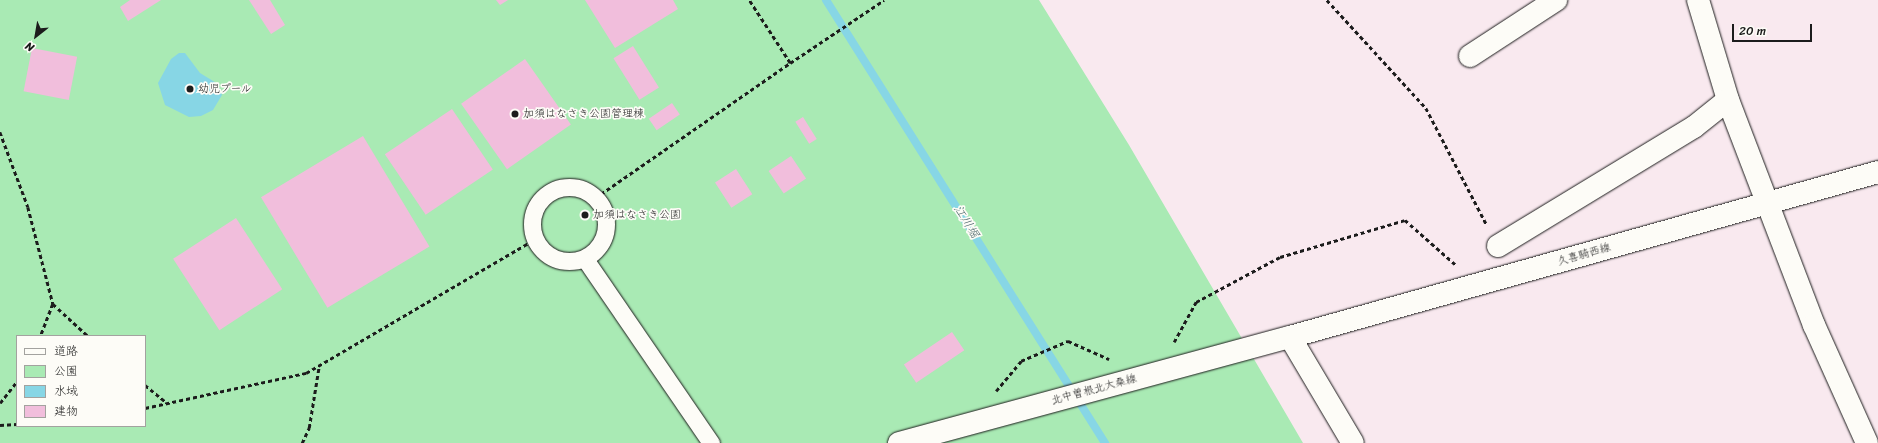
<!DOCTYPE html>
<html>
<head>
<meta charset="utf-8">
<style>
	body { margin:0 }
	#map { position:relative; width:1878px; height:443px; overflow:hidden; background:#f9e9ef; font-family:Sriracha,"Klee One",sans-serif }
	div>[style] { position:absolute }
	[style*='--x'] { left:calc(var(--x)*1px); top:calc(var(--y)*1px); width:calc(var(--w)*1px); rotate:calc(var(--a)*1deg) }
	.green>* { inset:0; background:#a9eab4 }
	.water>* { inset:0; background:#87d6e5 }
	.stream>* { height:8px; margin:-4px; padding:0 4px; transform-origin:4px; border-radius:4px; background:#87d6e5 }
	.building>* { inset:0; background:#f1bedc; transform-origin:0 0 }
	.path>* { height:2.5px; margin-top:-1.25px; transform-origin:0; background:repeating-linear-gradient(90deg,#1c1c1c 0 4px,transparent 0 7px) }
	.roads { filter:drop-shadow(0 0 1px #1c1c1c) drop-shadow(0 0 1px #1c1c1c) }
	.pedestrian>* { height:17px; margin:-8.5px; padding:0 8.5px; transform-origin:8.5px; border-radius:8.5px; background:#fdfcf7 }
	.pedestrian>.ring { margin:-8.5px; padding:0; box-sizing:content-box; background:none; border:17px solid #fdfcf7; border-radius:50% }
	.minor>* { height:22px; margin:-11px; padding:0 11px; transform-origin:11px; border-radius:11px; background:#fdfcf7 }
	.secondary>* { height:22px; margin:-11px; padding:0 11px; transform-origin:11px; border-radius:11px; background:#fdfcf7 }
	.dots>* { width:11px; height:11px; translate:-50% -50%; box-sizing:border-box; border:2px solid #fdfcf7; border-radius:50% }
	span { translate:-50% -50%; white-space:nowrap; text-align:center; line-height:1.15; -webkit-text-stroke:3.5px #fdfcf7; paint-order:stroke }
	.poi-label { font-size:11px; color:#1c1c1c }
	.left { translate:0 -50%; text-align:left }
	.street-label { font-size:11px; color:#1c1c1c }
	.water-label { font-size:12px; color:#415d62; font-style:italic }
	.legend { position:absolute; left:16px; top:335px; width:130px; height:92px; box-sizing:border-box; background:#fdfcf7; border:1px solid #a3a29f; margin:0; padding:5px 7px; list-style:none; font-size:12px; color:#1c1c1c }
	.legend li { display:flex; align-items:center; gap:8px; height:20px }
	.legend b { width:20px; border:1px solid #a3a29f }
	.north { position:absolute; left:16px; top:16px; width:40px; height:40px; -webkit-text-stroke:3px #fdfcf7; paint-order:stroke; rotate:211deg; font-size:11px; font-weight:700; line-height:16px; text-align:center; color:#1c1c1c }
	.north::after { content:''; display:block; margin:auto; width:14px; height:18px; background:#1c1c1c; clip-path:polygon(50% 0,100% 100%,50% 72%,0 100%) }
	.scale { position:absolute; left:1732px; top:24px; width:80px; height:18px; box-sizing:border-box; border:2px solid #1c1c1c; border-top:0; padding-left:5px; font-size:12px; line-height:14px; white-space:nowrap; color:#1c1c1c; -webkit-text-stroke:3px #fdfcf7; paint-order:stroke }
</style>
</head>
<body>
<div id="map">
	<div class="green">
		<div style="clip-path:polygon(evenodd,0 0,1039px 0,1129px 145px,1303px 443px,0 443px,0 0,17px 336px,145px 336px,145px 426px,17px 426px,17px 336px)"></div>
	</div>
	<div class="water">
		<div style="clip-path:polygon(179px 53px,185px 53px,200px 73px,218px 84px,222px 95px,213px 110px,201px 116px,189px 117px,165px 105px,158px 83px,171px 59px)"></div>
	</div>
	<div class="stream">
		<div style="--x:826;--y:0;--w:524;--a:57.8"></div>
	</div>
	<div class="building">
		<div style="clip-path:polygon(130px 0,161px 0,128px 21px,120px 7px)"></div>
		<div style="clip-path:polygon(249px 0,270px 0,285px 25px,271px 34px)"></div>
		<div style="clip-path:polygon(496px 0,508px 0,500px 5px)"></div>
		<div style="clip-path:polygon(585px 0,673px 0,678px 9px,615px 48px)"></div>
		<div style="left:633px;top:46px;width:49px;height:23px;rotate:58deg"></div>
		<div style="left:32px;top:48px;width:46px;height:44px;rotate:11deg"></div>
		<div style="left:525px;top:59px;width:80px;height:78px;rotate:55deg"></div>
		<div style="left:672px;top:103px;width:14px;height:28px;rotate:56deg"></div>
		<div style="left:452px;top:109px;width:73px;height:81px;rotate:56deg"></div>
		<div style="left:803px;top:117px;width:26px;height:9px;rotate:58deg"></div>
		<div style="left:363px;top:136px;width:129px;height:119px;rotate:59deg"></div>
		<div style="left:791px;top:156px;width:27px;height:27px;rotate:56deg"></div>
		<div style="left:736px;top:169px;width:30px;height:25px;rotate:57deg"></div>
		<div style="left:236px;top:218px;width:85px;height:75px;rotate:57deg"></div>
		<div style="left:952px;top:332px;width:22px;height:58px;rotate:56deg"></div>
	</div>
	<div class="path">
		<div style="--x:1327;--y:0;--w:147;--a:47.5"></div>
		<div style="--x:1426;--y:108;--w:132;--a:62.5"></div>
		<div style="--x:790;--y:63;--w:113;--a:-33.8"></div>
		<div style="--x:0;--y:132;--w:80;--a:69.5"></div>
		<div style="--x:28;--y:207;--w:100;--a:75.5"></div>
		<div style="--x:53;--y:304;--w:34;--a:111"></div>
		<div style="--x:595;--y:198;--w:237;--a:-34.7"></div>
		<div style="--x:790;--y:63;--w:75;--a:-123.1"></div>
		<div style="--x:53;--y:304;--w:47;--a:42.4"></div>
		<div style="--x:1174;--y:342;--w:46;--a:-61.2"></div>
		<div style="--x:1196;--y:302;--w:95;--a:-28.2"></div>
		<div style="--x:1280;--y:257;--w:130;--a:-16.5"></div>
		<div style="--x:1405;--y:220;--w:68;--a:41.4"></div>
		<div style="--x:145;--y:385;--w:28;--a:39"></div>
		<div style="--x:996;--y:391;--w:39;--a:-50"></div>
		<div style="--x:1021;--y:361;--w:51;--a:-23.1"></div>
		<div style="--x:1068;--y:341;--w:45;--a:23.7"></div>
		<div style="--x:0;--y:403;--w:28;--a:-52"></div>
		<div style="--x:145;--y:408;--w:165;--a:-12.3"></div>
		<div style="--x:306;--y:373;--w:265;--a:-30.3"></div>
		<div style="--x:0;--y:425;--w:17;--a:-3"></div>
		<div style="--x:302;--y:443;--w:17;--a:-65"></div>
		<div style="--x:309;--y:428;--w:63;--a:-80.8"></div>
	</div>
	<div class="roads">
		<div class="pedestrian">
			<div class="ring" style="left:532px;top:187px;width:57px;height:57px"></div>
			<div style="--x:585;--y:259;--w:223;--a:55.6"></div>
		</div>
		<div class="minor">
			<div style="--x:1698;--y:0;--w:104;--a:73.3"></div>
			<div style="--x:1728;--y:100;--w:241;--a:69.1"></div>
			<div style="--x:1814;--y:325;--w:129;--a:65.8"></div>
			<div style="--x:1470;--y:56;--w:103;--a:-33.1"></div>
			<div style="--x:1498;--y:246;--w:229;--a:-31.3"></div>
			<div style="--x:1694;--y:127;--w:43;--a:-38.5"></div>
		</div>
		<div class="secondary">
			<div style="--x:1290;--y:337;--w:123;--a:59.3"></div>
			<div style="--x:899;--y:443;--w:405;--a:-15.2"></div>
			<div style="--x:1290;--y:337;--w:611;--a:-15.67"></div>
		</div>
	</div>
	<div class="dots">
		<div style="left:190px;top:89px;background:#1c1c1c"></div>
		<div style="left:515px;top:114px;background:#1c1c1c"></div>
		<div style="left:585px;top:215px;background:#1c1c1c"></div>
	</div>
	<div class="poi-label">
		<span class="left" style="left:198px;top:89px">幼児プール</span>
		<span class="left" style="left:523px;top:114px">加須はなさき公園管理棟</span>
		<span class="left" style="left:593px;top:215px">加須はなさき公園</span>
	</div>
	<div class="street-label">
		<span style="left:1584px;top:255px;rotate:-16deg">久喜騎西線</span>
		<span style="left:1094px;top:390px;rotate:-15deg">北中曽根北大桑線</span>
	</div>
	<div class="water-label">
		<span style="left:966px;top:222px;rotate:58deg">江川堀</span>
	</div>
	<ul class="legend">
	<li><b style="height:5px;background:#fdfcf7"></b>道路</li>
	<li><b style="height:11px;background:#a9eab4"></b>公園</li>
	<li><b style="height:11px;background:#87d6e5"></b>水域</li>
	<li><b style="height:11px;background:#f1bedc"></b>建物</li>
	</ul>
	<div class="north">N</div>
	<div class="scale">20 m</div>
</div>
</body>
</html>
